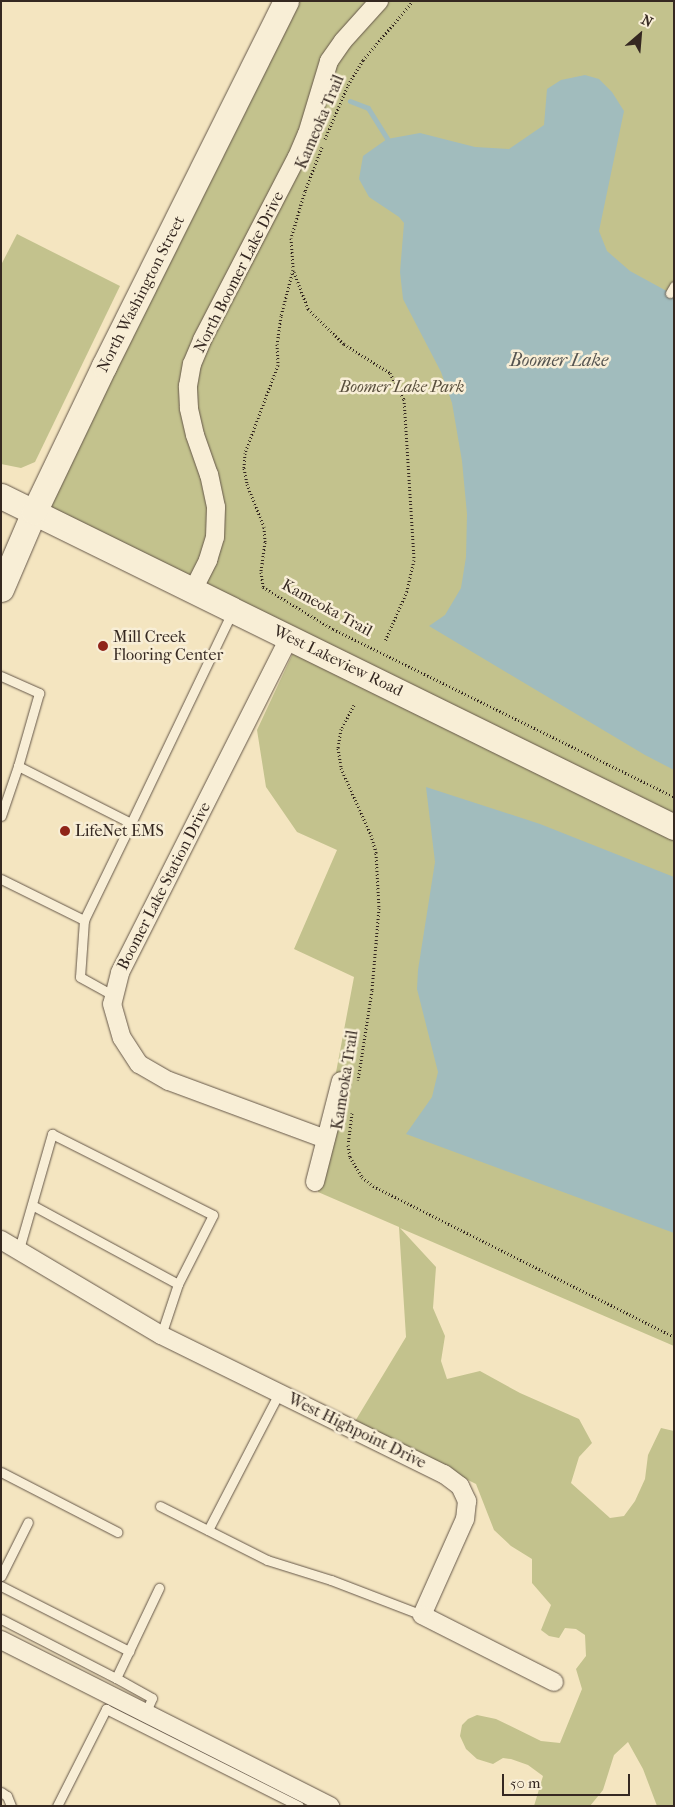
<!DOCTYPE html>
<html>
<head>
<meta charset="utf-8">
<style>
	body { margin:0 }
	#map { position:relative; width:675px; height:1807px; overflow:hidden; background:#f4e5c0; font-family:"IM FELL French Canon",serif }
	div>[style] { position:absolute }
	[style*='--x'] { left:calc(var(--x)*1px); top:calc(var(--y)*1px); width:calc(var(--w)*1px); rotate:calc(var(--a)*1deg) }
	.green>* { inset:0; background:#c3c28d }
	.water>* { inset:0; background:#a1bcbd }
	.stream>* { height:5px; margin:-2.5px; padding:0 2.5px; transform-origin:2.5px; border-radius:2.5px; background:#a1bcbd }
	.path>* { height:3px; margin-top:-1.5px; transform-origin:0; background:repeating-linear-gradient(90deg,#352821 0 1px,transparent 0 3.5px) }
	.roads { filter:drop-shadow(0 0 1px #655749) drop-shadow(0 0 1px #655749) }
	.lane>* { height:9px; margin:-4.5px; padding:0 4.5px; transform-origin:4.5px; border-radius:4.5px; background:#f8eed6 }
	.street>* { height:18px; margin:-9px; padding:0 9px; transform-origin:9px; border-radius:9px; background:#f8eed6 }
	.secondary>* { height:25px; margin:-12.5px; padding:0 12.5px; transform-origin:12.5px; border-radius:12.5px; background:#f8eed6 }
	.dots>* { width:14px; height:14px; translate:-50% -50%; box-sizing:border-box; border:2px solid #f8eed6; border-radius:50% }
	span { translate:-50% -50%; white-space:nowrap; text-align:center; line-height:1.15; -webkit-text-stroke:5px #f8eed6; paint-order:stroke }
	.street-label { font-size:16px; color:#352821 }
	.park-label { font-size:16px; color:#584e3c; font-style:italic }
	.poi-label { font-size:16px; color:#352821 }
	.left { translate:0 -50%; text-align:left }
	.water-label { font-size:18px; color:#555450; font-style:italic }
	.frame { position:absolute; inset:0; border:2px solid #352821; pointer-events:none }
	.north { position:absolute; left:615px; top:10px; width:50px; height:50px; -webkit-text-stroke:4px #f8eed6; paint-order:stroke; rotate:27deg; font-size:14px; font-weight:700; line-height:20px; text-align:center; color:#352821 }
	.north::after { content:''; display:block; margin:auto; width:18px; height:22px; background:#352821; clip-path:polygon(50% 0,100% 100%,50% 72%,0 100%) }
	.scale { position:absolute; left:502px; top:1774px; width:128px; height:22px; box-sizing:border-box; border:2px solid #352821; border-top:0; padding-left:6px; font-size:15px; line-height:18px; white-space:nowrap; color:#352821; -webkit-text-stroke:4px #f8eed6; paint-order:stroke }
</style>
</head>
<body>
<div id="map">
	<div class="green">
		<div style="clip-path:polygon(289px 1px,674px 1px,674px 1346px,400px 1228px,436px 1267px,433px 1308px,445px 1336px,441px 1361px,447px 1379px,480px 1371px,520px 1393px,579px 1419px,592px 1443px,579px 1457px,571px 1483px,610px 1518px,624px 1516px,635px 1501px,645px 1479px,648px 1455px,661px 1428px,674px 1431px,674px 1806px,657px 1806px,643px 1769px,628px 1742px,614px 1755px,603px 1790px,590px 1806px,534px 1806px,543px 1776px,528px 1765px,511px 1759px,503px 1758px,493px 1764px,477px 1759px,466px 1749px,460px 1736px,462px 1725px,468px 1719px,477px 1715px,496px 1719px,541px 1741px,560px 1743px,582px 1689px,576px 1669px,586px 1656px,585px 1635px,576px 1629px,565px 1628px,559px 1638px,549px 1636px,541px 1630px,551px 1605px,532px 1583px,532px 1559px,511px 1546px,494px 1530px,476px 1484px,354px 1423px,406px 1337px,399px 1227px,318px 1192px,327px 1120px,354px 977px,294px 949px,337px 850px,297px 832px,266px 787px,257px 730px,299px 640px,36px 511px)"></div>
		<div style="clip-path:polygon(17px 234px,120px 286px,35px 462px,21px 468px,1px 464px,1px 265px)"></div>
	</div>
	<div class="water">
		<div style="clip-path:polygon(585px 75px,599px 79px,612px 92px,624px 111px,599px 231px,607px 251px,630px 271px,674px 295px,674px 770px,645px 755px,429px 626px,445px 615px,461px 588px,466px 557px,467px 514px,462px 461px,452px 403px,441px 372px,403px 299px,400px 272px,404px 223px,399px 217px,369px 197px,359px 179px,363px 156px,387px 139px,420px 133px,475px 147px,509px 149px,544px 125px,547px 89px,561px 80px)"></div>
		<div style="clip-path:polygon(426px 787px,540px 824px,674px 877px,674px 1233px,406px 1134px,432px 1097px,438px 1072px,417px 989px,418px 970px,435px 862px)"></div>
	</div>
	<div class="stream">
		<div style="--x:323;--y:92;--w:10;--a:17"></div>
		<div style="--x:350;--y:101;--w:19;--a:21"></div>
		<div style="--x:368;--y:108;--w:36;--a:58"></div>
	</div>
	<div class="path">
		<div style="--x:325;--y:139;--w:59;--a:-66.9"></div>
		<div style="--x:348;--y:85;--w:29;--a:-59"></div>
		<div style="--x:363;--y:60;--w:77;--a:-49.7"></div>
		<div style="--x:322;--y:147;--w:47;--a:111.1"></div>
		<div style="--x:305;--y:191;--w:49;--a:106.6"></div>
		<div style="--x:291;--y:238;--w:32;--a:86"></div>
		<div style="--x:293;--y:270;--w:48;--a:104.6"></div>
		<div style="--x:281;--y:316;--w:28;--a:98"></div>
		<div style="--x:277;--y:344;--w:21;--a:87"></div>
		<div style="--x:278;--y:365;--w:94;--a:110.6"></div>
		<div style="--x:245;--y:453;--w:15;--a:94"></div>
		<div style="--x:244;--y:468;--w:16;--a:79"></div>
		<div style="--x:247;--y:484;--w:46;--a:68.4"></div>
		<div style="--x:264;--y:527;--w:15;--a:86"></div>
		<div style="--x:265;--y:542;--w:30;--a:98"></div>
		<div style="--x:261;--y:572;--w:15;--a:82"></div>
		<div style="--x:263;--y:587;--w:82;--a:31"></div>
		<div style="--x:333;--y:629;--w:380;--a:26.2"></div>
		<div style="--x:294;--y:272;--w:40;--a:69"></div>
		<div style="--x:308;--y:309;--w:50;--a:44.2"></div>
		<div style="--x:344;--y:344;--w:54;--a:32.2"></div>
		<div style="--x:390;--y:373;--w:30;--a:62"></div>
		<div style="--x:404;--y:399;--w:161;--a:86.4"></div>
		<div style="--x:414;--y:560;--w:32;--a:103"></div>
		<div style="--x:407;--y:591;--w:55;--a:113.7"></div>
		<div style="--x:354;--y:705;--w:27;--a:118"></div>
		<div style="--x:341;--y:729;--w:19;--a:99"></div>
		<div style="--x:338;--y:748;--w:20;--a:81"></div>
		<div style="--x:341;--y:768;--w:73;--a:65.9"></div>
		<div style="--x:371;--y:835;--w:19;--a:74"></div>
		<div style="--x:376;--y:853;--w:55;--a:86.9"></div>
		<div style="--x:379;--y:908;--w:82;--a:94.9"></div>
		<div style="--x:372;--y:990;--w:91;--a:98.8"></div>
		<div style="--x:352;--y:1113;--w:32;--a:97"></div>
		<div style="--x:348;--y:1145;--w:12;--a:81"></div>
		<div style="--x:350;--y:1157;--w:23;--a:59"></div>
		<div style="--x:362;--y:1177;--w:14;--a:39"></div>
		<div style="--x:373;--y:1186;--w:337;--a:26.6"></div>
	</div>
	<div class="roads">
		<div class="lane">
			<div style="--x:670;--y:293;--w:8;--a:-60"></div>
			<div style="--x:1;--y:676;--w:42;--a:24.1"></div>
			<div style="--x:39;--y:693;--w:76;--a:106"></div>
			<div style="--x:1;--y:816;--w:53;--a:-71.2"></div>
			<div style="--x:18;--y:766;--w:127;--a:26.8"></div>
			<div style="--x:131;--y:823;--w:234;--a:-64.4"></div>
			<div style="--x:1;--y:879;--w:93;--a:26.3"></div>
			<div style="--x:84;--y:920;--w:108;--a:-64.1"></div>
			<div style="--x:84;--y:920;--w:57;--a:94"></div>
			<div style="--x:80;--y:977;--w:39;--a:29"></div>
			<div style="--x:32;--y:1205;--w:166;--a:28.4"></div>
			<div style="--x:19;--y:1249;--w:120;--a:-74"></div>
			<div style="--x:52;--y:1134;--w:180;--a:26.7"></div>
			<div style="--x:213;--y:1215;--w:77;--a:116.9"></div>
			<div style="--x:178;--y:1284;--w:54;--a:108.4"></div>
			<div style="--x:1;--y:1472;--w:131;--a:27.3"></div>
			<div style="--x:160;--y:1506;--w:120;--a:26.8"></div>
			<div style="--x:267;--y:1560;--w:67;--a:17.4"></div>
			<div style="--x:331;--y:1580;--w:97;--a:21"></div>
			<div style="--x:208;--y:1530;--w:154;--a:-62.6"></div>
			<div style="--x:1;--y:1576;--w:60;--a:-63.4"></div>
			<div style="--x:1;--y:1586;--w:144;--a:26.9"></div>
			<div style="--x:1;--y:1619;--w:129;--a:27.2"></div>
			<div style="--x:116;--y:1678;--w:100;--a:-64.5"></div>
			<div style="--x:116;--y:1678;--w:41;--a:29.1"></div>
			<div style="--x:152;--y:1698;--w:17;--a:114"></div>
			<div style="--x:1;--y:1792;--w:7;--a:34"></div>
			<div style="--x:7;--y:1796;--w:11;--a:68"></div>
			<div style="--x:57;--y:1806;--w:109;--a:-63.2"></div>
			<div style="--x:106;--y:1709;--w:216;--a:26.7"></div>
		</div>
		<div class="street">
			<div style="--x:193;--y:590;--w:34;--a:-63"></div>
			<div style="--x:208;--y:560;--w:24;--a:-73"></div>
			<div style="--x:215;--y:537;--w:30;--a:-88"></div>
			<div style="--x:216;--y:507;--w:33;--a:-102"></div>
			<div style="--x:209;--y:475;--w:42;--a:-109.3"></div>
			<div style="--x:195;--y:435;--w:28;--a:-103"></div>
			<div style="--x:189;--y:408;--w:22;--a:-93"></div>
			<div style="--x:188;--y:386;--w:22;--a:-80"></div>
			<div style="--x:192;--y:364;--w:26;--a:-67"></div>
			<div style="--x:202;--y:340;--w:206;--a:-62.6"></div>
			<div style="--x:297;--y:157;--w:25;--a:-67"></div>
			<div style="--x:307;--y:134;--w:76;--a:-73.2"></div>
			<div style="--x:329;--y:61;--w:24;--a:-55"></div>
			<div style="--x:343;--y:41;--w:54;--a:-48"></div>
			<div style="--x:289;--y:638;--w:375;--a:116.8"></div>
			<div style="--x:120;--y:973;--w:32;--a:104"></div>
			<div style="--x:112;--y:1004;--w:35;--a:74"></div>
			<div style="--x:122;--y:1038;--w:31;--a:57"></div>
			<div style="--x:139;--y:1064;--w:34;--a:30"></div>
			<div style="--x:169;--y:1081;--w:167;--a:20.3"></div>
			<div style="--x:315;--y:1182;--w:104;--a:-75.6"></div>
			<div style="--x:1;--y:1240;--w:186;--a:30.7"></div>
			<div style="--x:161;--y:1335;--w:315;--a:26.2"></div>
			<div style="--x:444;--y:1474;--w:20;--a:37"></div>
			<div style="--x:460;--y:1486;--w:17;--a:65"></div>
			<div style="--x:467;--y:1501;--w:18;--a:96"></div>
			<div style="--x:465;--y:1519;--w:105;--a:114.1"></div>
			<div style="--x:422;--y:1615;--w:148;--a:26.9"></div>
			<div style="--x:1;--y:1640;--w:369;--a:26.8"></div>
		</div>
		<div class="secondary">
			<div style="--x:1;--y:496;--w:750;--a:26.19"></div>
			<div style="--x:1;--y:589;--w:84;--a:-66.8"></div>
			<div style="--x:34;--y:512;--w:162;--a:-64.4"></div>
			<div style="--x:104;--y:366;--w:408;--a:-63.5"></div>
		</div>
	</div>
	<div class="dots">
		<div style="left:103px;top:646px;background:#8f2418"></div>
		<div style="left:65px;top:831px;background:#8f2418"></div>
	</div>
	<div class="street-label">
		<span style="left:320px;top:122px;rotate:-67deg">Kameoka Trail</span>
		<span style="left:239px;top:272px;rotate:-63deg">North Boomer Lake Drive</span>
		<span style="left:141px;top:294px;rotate:-63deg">North Washington Street</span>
		<span style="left:327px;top:608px;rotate:29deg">Kameoka Trail</span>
		<span style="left:338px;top:661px;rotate:26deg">West Lakeview Road</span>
		<span style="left:164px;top:886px;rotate:-63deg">Boomer Lake Station Drive</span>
		<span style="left:345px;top:1080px;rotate:-81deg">Kameoka Trail</span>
		<span style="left:357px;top:1431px;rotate:26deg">West Highpoint Drive</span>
	</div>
	<div class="park-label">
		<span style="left:402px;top:387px">Boomer Lake Park</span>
	</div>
	<div class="poi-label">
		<span class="left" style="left:113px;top:646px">Mill Creek<br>Flooring Center</span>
		<span class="left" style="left:75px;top:831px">LifeNet EMS</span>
	</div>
	<div class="water-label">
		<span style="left:559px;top:361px">Boomer Lake</span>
	</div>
	<div class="frame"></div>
	<div class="north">N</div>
	<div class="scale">50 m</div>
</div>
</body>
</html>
